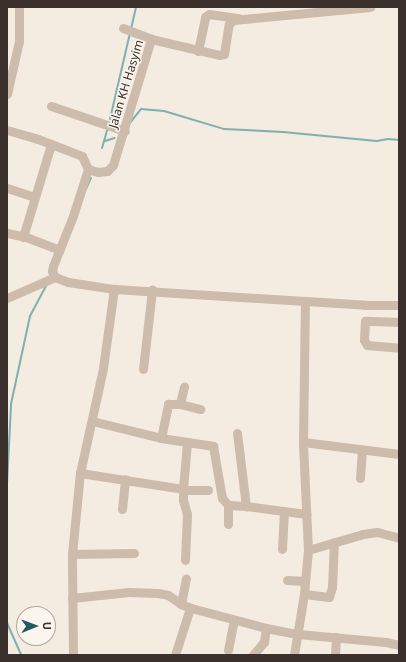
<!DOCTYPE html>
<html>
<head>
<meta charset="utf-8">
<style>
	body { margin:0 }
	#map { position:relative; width:406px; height:662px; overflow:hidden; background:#f4ebe1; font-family:"Noto Sans",sans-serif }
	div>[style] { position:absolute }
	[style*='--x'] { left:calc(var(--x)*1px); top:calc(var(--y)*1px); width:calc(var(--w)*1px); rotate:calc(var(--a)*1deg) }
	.stream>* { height:2px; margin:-1px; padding:0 1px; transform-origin:1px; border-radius:1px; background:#7fb0b2 }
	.minor>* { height:9px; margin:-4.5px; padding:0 4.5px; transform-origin:4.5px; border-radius:4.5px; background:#cdbbac }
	span { translate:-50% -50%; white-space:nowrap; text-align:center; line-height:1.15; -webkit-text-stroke:3px #fbf5ee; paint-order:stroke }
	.street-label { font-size:12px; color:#3b302b }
	.frame { position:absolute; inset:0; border:8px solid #3b302b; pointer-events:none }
	.north { position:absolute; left:16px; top:606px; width:40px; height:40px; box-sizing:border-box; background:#fbf5ee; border:1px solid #aea6a0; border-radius:50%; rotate:89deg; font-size:11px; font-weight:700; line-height:16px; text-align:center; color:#3b302b }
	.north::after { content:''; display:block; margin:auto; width:14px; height:18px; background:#1f5a5e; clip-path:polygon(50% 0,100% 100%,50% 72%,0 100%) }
</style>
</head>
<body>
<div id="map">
	<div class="stream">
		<div style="--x:131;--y:29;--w:23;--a:-77"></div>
		<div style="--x:110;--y:119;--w:88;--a:-76.9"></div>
		<div style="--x:129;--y:124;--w:19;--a:-51"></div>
		<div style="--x:141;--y:109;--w:23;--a:5"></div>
		<div style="--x:164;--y:111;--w:63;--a:16.7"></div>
		<div style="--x:224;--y:129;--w:59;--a:2.9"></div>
		<div style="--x:283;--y:132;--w:94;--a:5.5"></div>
		<div style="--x:377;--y:141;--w:11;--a:-10"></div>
		<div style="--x:388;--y:139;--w:11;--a:5"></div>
		<div style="--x:105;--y:141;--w:10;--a:-17"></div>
		<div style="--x:102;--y:148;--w:18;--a:-74"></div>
		<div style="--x:86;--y:189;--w:12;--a:-66"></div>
		<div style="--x:7;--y:484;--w:80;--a:-87.1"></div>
		<div style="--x:11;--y:404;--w:90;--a:-77.8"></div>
		<div style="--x:30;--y:316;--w:34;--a:-62"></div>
		<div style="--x:7;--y:623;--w:35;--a:66"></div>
	</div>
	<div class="minor">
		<div style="--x:123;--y:28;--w:30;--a:21"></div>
		<div style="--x:151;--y:39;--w:70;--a:13.2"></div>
		<div style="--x:219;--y:55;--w:5;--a:-11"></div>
		<div style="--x:224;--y:54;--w:30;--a:-81"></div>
		<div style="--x:229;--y:24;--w:6;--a:-45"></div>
		<div style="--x:233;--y:20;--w:138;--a:-5.4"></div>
		<div style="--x:198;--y:51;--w:35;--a:-78"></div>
		<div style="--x:205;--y:17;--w:5;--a:-37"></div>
		<div style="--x:209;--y:14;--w:30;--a:8"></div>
		<div style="--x:7;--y:94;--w:54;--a:-77.2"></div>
		<div style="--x:19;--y:41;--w:34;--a:-90"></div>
		<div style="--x:51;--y:106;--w:78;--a:18.7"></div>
		<div style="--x:7;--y:130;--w:32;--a:16"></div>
		<div style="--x:38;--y:139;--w:47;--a:21.1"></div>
		<div style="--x:82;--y:156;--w:14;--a:65"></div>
		<div style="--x:88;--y:169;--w:49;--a:107.7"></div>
		<div style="--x:73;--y:216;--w:54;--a:111.8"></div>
		<div style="--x:53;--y:266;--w:5;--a:101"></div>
		<div style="--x:52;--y:271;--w:7;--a:63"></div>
		<div style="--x:55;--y:277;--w:14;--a:21"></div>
		<div style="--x:68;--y:282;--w:47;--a:8.7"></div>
		<div style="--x:114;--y:289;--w:252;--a:3.6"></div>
		<div style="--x:365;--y:305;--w:34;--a:0"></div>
		<div style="--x:88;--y:169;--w:10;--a:17"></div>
		<div style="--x:98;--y:172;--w:9;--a:-6"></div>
		<div style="--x:107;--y:171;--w:8;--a:-45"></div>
		<div style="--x:113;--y:165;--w:132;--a:-73.2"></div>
		<div style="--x:7;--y:188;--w:29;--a:18"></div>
		<div style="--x:7;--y:233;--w:19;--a:12"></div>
		<div style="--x:26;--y:237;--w:36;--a:21"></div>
		<div style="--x:23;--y:237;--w:97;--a:-73.2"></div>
		<div style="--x:7;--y:298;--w:52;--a:-23.6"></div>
		<div style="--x:399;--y:322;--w:34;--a:-178"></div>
		<div style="--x:365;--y:321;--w:19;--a:93"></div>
		<div style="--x:364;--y:340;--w:6;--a:59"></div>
		<div style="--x:367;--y:345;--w:32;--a:5"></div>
		<div style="--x:143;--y:369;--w:80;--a:-83.5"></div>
		<div style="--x:180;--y:404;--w:18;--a:-77"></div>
		<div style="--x:92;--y:421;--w:71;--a:13.8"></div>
		<div style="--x:161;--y:438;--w:53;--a:8.7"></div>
		<div style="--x:213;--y:446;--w:53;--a:80.2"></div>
		<div style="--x:222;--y:498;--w:9;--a:49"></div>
		<div style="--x:237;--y:433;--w:74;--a:83"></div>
		<div style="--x:161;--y:438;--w:35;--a:-78"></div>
		<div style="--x:168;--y:404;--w:12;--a:0"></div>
		<div style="--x:180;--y:404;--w:21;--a:14"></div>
		<div style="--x:303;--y:442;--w:141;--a:-89.2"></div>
		<div style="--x:80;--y:473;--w:104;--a:8.8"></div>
		<div style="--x:183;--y:489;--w:47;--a:-85.1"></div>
		<div style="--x:360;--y:478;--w:28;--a:-86"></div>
		<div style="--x:183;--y:489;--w:11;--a:90"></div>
		<div style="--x:183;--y:500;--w:15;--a:74"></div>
		<div style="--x:187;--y:514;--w:46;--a:92.5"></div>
		<div style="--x:183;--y:490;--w:25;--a:0"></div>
		<div style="--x:122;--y:509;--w:30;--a:-84"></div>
		<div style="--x:228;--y:524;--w:19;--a:-90"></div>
		<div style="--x:228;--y:505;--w:18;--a:3"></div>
		<div style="--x:246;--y:506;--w:61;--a:7.6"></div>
		<div style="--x:282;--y:549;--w:38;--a:-87"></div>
		<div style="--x:308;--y:550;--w:57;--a:-16.2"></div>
		<div style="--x:363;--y:534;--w:14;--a:-8"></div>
		<div style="--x:377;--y:532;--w:23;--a:15"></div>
		<div style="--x:72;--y:554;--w:62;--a:-0.9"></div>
		<div style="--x:287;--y:580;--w:18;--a:3"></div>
		<div style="--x:304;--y:594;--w:25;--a:7"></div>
		<div style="--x:329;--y:597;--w:10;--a:-73"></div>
		<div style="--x:332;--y:587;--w:45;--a:-87.5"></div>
		<div style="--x:72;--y:598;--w:57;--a:-6"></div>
		<div style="--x:129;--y:592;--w:29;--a:2"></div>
		<div style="--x:158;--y:593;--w:10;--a:11"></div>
		<div style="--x:168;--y:595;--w:16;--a:35"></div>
		<div style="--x:181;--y:604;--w:11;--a:22"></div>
		<div style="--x:191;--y:608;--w:78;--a:14.9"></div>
		<div style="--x:266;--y:628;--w:33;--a:11"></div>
		<div style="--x:298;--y:634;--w:88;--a:5.2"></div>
		<div style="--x:386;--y:642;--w:13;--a:13"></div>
		<div style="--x:181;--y:604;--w:26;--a:-79"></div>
		<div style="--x:228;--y:650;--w:31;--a:-79"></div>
		<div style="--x:73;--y:655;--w:101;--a:-90.6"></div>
		<div style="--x:72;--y:554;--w:81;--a:-84.4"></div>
		<div style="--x:80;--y:473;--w:107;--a:-77.6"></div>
		<div style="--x:103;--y:368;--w:80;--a:-82.1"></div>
		<div style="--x:175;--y:655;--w:49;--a:-72.3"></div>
		<div style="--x:253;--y:655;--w:17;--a:-50"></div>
		<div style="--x:264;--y:642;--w:14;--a:-82"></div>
		<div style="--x:294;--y:655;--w:62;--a:-80.7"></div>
		<div style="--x:304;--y:594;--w:44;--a:-84.8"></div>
		<div style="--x:308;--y:550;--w:108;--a:-92.7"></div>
		<div style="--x:303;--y:442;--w:97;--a:7.1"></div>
		<div style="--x:335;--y:655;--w:18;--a:-87"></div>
	</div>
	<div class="street-label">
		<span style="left:126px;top:84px;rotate:-73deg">Jalan KH Hasyim</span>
	</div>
	<div class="frame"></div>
	<div class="north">U</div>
</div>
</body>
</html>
